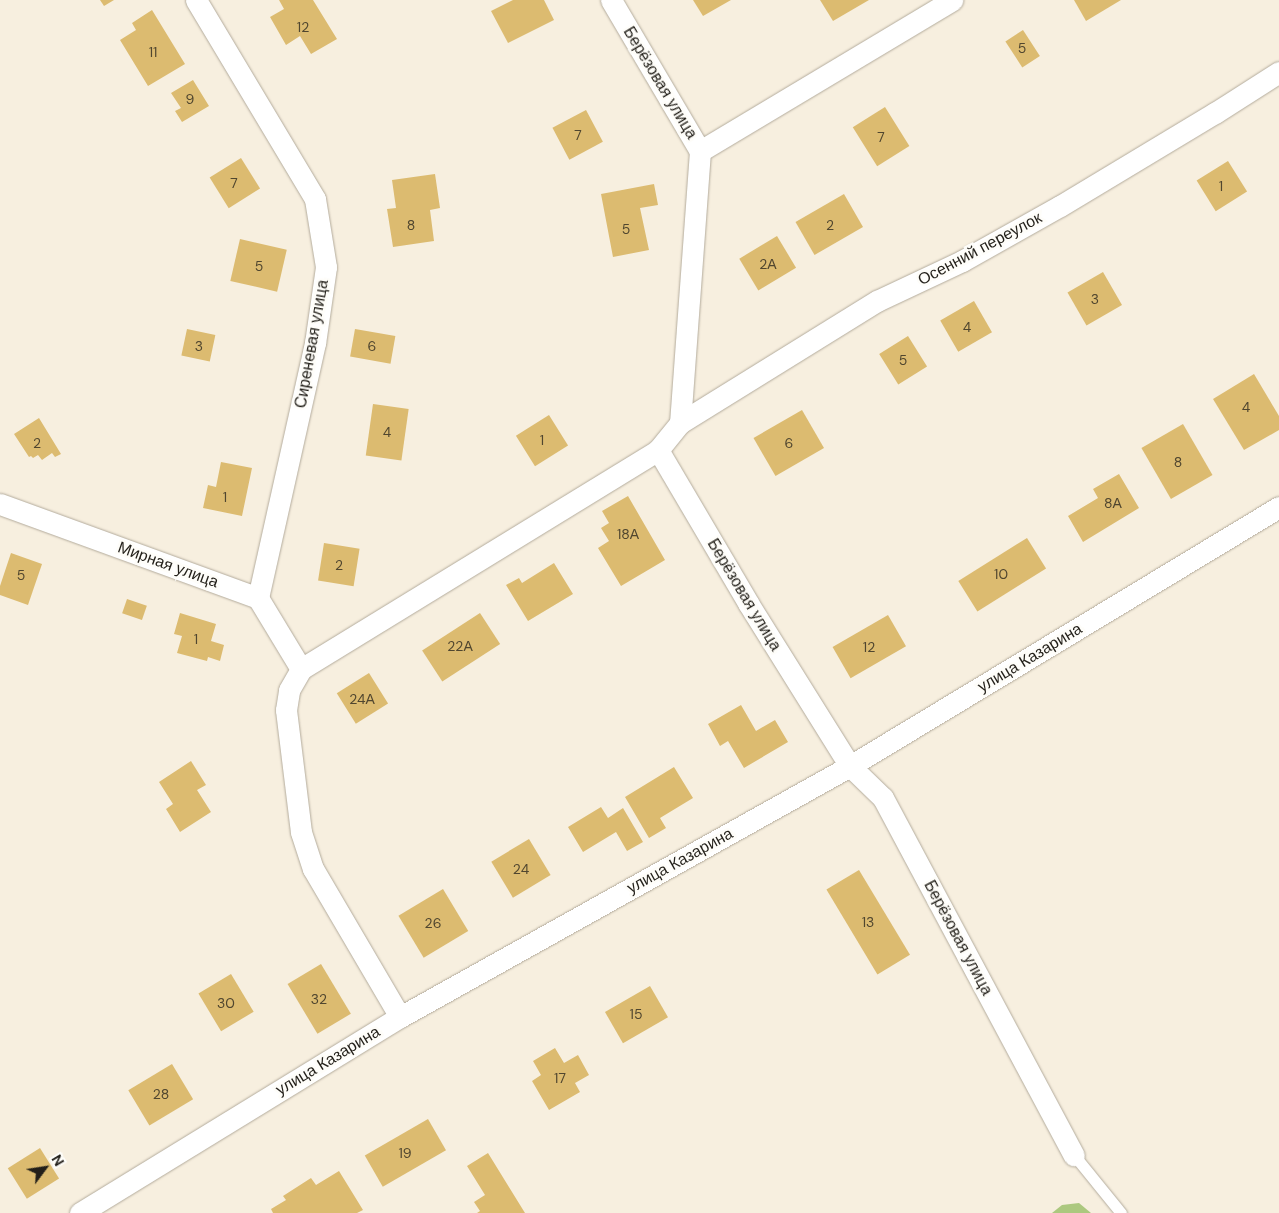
<!DOCTYPE html>
<html>
<head>
<meta charset="utf-8">
<style>
	body { margin:0 }
	#map { position:relative; width:1279px; height:1213px; overflow:hidden; background:#f7efdf; font-family:"DM Sans",sans-serif }
	div>[style] { position:absolute }
	[style*='--x'] { left:calc(var(--x)*1px); top:calc(var(--y)*1px); width:calc(var(--w)*1px); rotate:calc(var(--a)*1deg) }
	.forest>* { inset:0; background:#acc87f }
	.building>* { inset:0; background:#dcbb70; transform-origin:0 0 }
	.roads { filter:drop-shadow(0 0 1px #b3ab9c) drop-shadow(0 0 1px #b3ab9c) }
	.service>* { height:11px; margin:-5.5px; padding:0 5.5px; transform-origin:5.5px; border-radius:5.5px; background:#fff }
	.minor>* { height:21px; margin:-10.5px; padding:0 10.5px; transform-origin:10.5px; border-radius:10.5px; background:#fff }
	span { translate:-50% -50%; white-space:nowrap; text-align:center; line-height:1.15; -webkit-text-stroke:5px #fefdf9; paint-order:stroke }
	.number-label { font-size:14px; color:#50462f }
	.number-label span { -webkit-text-stroke-width:0 }
	.street-label { font-size:16px; color:#221f19 }
	.north { position:absolute; left:20px; top:1143px; width:50px; height:50px; -webkit-text-stroke:4px #fefdf9; paint-order:stroke; rotate:59deg; font-size:14px; font-weight:700; line-height:20px; text-align:center; color:#221f19 }
	.north::after { content:''; display:block; margin:auto; width:18px; height:22px; background:#221f19; clip-path:polygon(50% 0,100% 100%,50% 72%,0 100%) }
</style>
</head>
<body>
<div id="map">
	<div class="forest">
		<div style="clip-path:polygon(1079px 1203px,1091px 1213px,1052px 1213px,1062px 1205px)"></div>
	</div>
	<div class="building">
		<div style="clip-path:polygon(100px 0,114px 0,104px 6px)"></div>
		<div style="clip-path:polygon(279px 0,313px 0,337px 39px,311px 54px,300px 36px,286px 45px,270px 17px,284px 9px)"></div>
		<div style="clip-path:polygon(513px 0,544px 0,554px 20px,508px 43px,491px 11px)"></div>
		<div style="clip-path:polygon(693px 0,731px 0,703px 16px)"></div>
		<div style="clip-path:polygon(820px 0,869px 0,833px 21px)"></div>
		<div style="clip-path:polygon(1074px 0,1121px 0,1086px 21px)"></div>
		<div style="clip-path:polygon(152px 10px,185px 64px,148px 86px,120px 40px,136px 30px,132px 23px)"></div>
		<div style="left:1023px;top:30px;width:31px;height:21px;rotate:57deg"></div>
		<div style="clip-path:polygon(193px 80px,209px 106px,182px 122px,175px 111px,181px 108px,171px 93px)"></div>
		<div style="left:885px;top:107px;width:46px;height:38px;rotate:58deg"></div>
		<div style="left:586px;top:110px;width:36px;height:38px;rotate:62deg"></div>
		<div style="left:241px;top:158px;width:36px;height:37px;rotate:58deg"></div>
		<div style="left:1228px;top:161px;width:36px;height:37px;rotate:58deg"></div>
		<div style="clip-path:polygon(435px 174px,440px 208px,430px 210px,434px 241px,393px 247px,387px 209px,396px 208px,392px 180px)"></div>
		<div style="clip-path:polygon(654px 184px,658px 205px,640px 208px,649px 250px,613px 257px,601px 194px)"></div>
		<div style="left:844px;top:194px;width:38px;height:56px;rotate:60deg"></div>
		<div style="left:777px;top:236px;width:37px;height:44px;rotate:59deg"></div>
		<div style="left:240px;top:239px;width:48px;height:43px;rotate:13deg"></div>
		<div style="left:1103px;top:272px;width:38px;height:41px;rotate:60deg"></div>
		<div style="left:974px;top:301px;width:36px;height:39px;rotate:60deg"></div>
		<div style="left:187px;top:329px;width:29px;height:27px;rotate:12deg"></div>
		<div style="left:355px;top:329px;width:41px;height:28px;rotate:10deg"></div>
		<div style="left:908px;top:336px;width:36px;height:34px;rotate:58deg"></div>
		<div style="clip-path:polygon(1254px 374px,1279px 416px,1279px 430px,1244px 450px,1213px 399px)"></div>
		<div style="left:373px;top:404px;width:36px;height:52px;rotate:8deg"></div>
		<div style="left:802px;top:410px;width:44px;height:56px;rotate:60deg"></div>
		<div style="left:549px;top:415px;width:36px;height:39px;rotate:58deg"></div>
		<div style="clip-path:polygon(39px 418px,61px 454px,55px 457px,52px 453px,42px 460px,38px 455px,33px 458px,31px 456px,29px 457px,14px 434px)"></div>
		<div style="left:1183px;top:424px;width:59px;height:48px;rotate:60deg"></div>
		<div style="clip-path:polygon(221px 462px,252px 468px,242px 516px,203px 508px,208px 485px,216px 487px)"></div>
		<div style="clip-path:polygon(1119px 474px,1139px 508px,1083px 542px,1068px 516px,1098px 498px,1093px 489px)"></div>
		<div style="clip-path:polygon(628px 496px,665px 560px,621px 586px,598px 548px,609px 541px,601px 528px,609px 523px,602px 511px)"></div>
		<div style="left:1027px;top:538px;width:36px;height:81px;rotate:58deg"></div>
		<div style="left:324px;top:543px;width:36px;height:38px;rotate:9deg"></div>
		<div style="clip-path:polygon(11px 553px,42px 564px,28px 605px,0 595px,0 586px)"></div>
		<div style="clip-path:polygon(554px 563px,573px 594px,528px 621px,506px 585px,519px 578px,522px 583px)"></div>
		<div style="left:127px;top:599px;width:21px;height:15px;rotate:19deg"></div>
		<div style="clip-path:polygon(180px 613px,216px 624px,211px 641px,224px 645px,220px 661px,208px 657px,207px 661px,177px 653px,182px 636px,174px 634px)"></div>
		<div style="left:480px;top:613px;width:37px;height:69px;rotate:57deg"></div>
		<div style="left:888px;top:615px;width:36px;height:64px;rotate:60deg"></div>
		<div style="left:369px;top:673px;width:36px;height:38px;rotate:58deg"></div>
		<div style="clip-path:polygon(741px 705px,756px 731px,775px 720px,788px 742px,744px 768px,728px 741px,720px 746px,708px 724px)"></div>
		<div style="clip-path:polygon(191px 761px,206px 785px,197px 790px,211px 812px,180px 832px,166px 809px,173px 804px,159px 782px)"></div>
		<div style="clip-path:polygon(674px 767px,693px 798px,660px 818px,666px 828px,649px 838px,625px 797px)"></div>
		<div style="clip-path:polygon(601px 807px,608px 818px,623px 808px,643px 842px,627px 851px,616px 832px,583px 852px,568px 827px)"></div>
		<div style="left:529px;top:839px;width:42px;height:44px;rotate:59deg"></div>
		<div style="left:859px;top:870px;width:99px;height:38px;rotate:59deg"></div>
		<div style="left:443px;top:889px;width:49px;height:52px;rotate:59deg"></div>
		<div style="left:321px;top:964px;width:58px;height:39px;rotate:59deg"></div>
		<div style="left:231px;top:974px;width:44px;height:38px;rotate:59deg"></div>
		<div style="left:650px;top:986px;width:36px;height:52px;rotate:60deg"></div>
		<div style="clip-path:polygon(555px 1048px,564px 1063px,578px 1055px,589px 1075px,575px 1083px,580px 1092px,549px 1110px,532px 1081px,541px 1075px,533px 1061px)"></div>
		<div style="left:172px;top:1064px;width:41px;height:51px;rotate:59deg"></div>
		<div style="left:428px;top:1119px;width:36px;height:73px;rotate:60deg"></div>
		<div style="left:40px;top:1148px;width:36px;height:38px;rotate:58deg"></div>
		<div style="clip-path:polygon(488px 1153px,525px 1213px,477px 1213px,480px 1211px,474px 1202px,485px 1195px,467px 1166px)"></div>
		<div style="clip-path:polygon(339px 1171px,363px 1210px,357px 1213px,273px 1213px,271px 1209px,286px 1200px,283px 1196px,311px 1178px,316px 1185px)"></div>
	</div>
	<div class="roads">
		<div class="service">
			<div style="--x:1074;--y:1155;--w:75;--a:51"></div>
		</div>
		<div class="minor">
			<div style="--x:196;--y:0;--w:232;--a:59.1"></div>
			<div style="--x:315;--y:199;--w:69;--a:80.8"></div>
			<div style="--x:326;--y:267;--w:77;--a:98.2"></div>
			<div style="--x:315;--y:343;--w:261;--a:102.6"></div>
			<div style="--x:611;--y:0;--w:175;--a:59.5"></div>
			<div style="--x:700;--y:151;--w:273;--a:94.2"></div>
			<div style="--x:680;--y:423;--w:35;--a:129"></div>
			<div style="--x:658;--y:450;--w:178;--a:59.5"></div>
			<div style="--x:748;--y:603;--w:192;--a:58"></div>
			<div style="--x:850;--y:766;--w:46;--a:44.1"></div>
			<div style="--x:883;--y:798;--w:405;--a:61.9"></div>
			<div style="--x:700;--y:151;--w:294;--a:-30.9"></div>
			<div style="--x:680;--y:423;--w:232;--a:-31.8"></div>
			<div style="--x:877;--y:301;--w:94;--a:-25.2"></div>
			<div style="--x:962;--y:261;--w:112;--a:-29.3"></div>
			<div style="--x:1060;--y:206;--w:181;--a:-31"></div>
			<div style="--x:1215;--y:113;--w:76;--a:-32.6"></div>
			<div style="--x:0;--y:504;--w:275;--a:20"></div>
			<div style="--x:258;--y:598;--w:83;--a:58.8"></div>
			<div style="--x:400;--y:1017;--w:172;--a:-120.4"></div>
			<div style="--x:313;--y:869;--w:39;--a:-108"></div>
			<div style="--x:301;--y:832;--w:123;--a:-97"></div>
			<div style="--x:286;--y:710;--w:20;--a:-81"></div>
			<div style="--x:289;--y:690;--w:24;--a:-60"></div>
			<div style="--x:301;--y:669;--w:419;--a:-31.5"></div>
			<div style="--x:80;--y:1213;--w:375;--a:-31.5"></div>
			<div style="--x:400;--y:1017;--w:515;--a:-29.15"></div>
			<div style="--x:850;--y:766;--w:501;--a:-31.12"></div>
		</div>
	</div>
	<div class="number-label">
		<span style="left:303px;top:27px">12</span>
		<span style="left:1022px;top:48px">5</span>
		<span style="left:153px;top:52px">11</span>
		<span style="left:190px;top:99px">9</span>
		<span style="left:578px;top:135px">7</span>
		<span style="left:881px;top:137px">7</span>
		<span style="left:234px;top:183px">7</span>
		<span style="left:1221px;top:186px">1</span>
		<span style="left:411px;top:225px">8</span>
		<span style="left:830px;top:225px">2</span>
		<span style="left:626px;top:229px">5</span>
		<span style="left:768px;top:264px">2А</span>
		<span style="left:259px;top:266px">5</span>
		<span style="left:1095px;top:299px">3</span>
		<span style="left:967px;top:327px">4</span>
		<span style="left:199px;top:346px">3</span>
		<span style="left:372px;top:346px">6</span>
		<span style="left:903px;top:360px">5</span>
		<span style="left:1246px;top:407px">4</span>
		<span style="left:387px;top:432px">4</span>
		<span style="left:542px;top:440px">1</span>
		<span style="left:37px;top:443px">2</span>
		<span style="left:789px;top:443px">6</span>
		<span style="left:1178px;top:462px">8</span>
		<span style="left:225px;top:497px">1</span>
		<span style="left:1113px;top:503px">8А</span>
		<span style="left:628px;top:534px">18А</span>
		<span style="left:339px;top:565px">2</span>
		<span style="left:1001px;top:574px">10</span>
		<span style="left:21px;top:575px">5</span>
		<span style="left:196px;top:639px">1</span>
		<span style="left:460px;top:646px">22А</span>
		<span style="left:869px;top:647px">12</span>
		<span style="left:362px;top:699px">24А</span>
		<span style="left:521px;top:869px">24</span>
		<span style="left:868px;top:922px">13</span>
		<span style="left:433px;top:923px">26</span>
		<span style="left:319px;top:999px">32</span>
		<span style="left:226px;top:1003px">30</span>
		<span style="left:636px;top:1014px">15</span>
		<span style="left:560px;top:1078px">17</span>
		<span style="left:161px;top:1094px">28</span>
		<span style="left:405px;top:1153px">19</span>
	</div>
	<div class="street-label">
		<span style="left:660px;top:83px;rotate:59deg">Берёзовая улица</span>
		<span style="left:980px;top:249px;rotate:-28deg">Осенний переулок</span>
		<span style="left:312px;top:344px;rotate:-80deg">Сиреневая улица</span>
		<span style="left:168px;top:565px;rotate:20deg">Мирная улица</span>
		<span style="left:744px;top:595px;rotate:59deg">Берёзовая улица</span>
		<span style="left:1030px;top:658px;rotate:-31deg">улица Казарина</span>
		<span style="left:680px;top:861px;rotate:-29deg">улица Казарина</span>
		<span style="left:958px;top:938px;rotate:62deg">Берёзовая улица</span>
		<span style="left:328px;top:1061px;rotate:-31deg">улица Казарина</span>
	</div>
	<div class="north">N</div>
</div>
</body>
</html>
